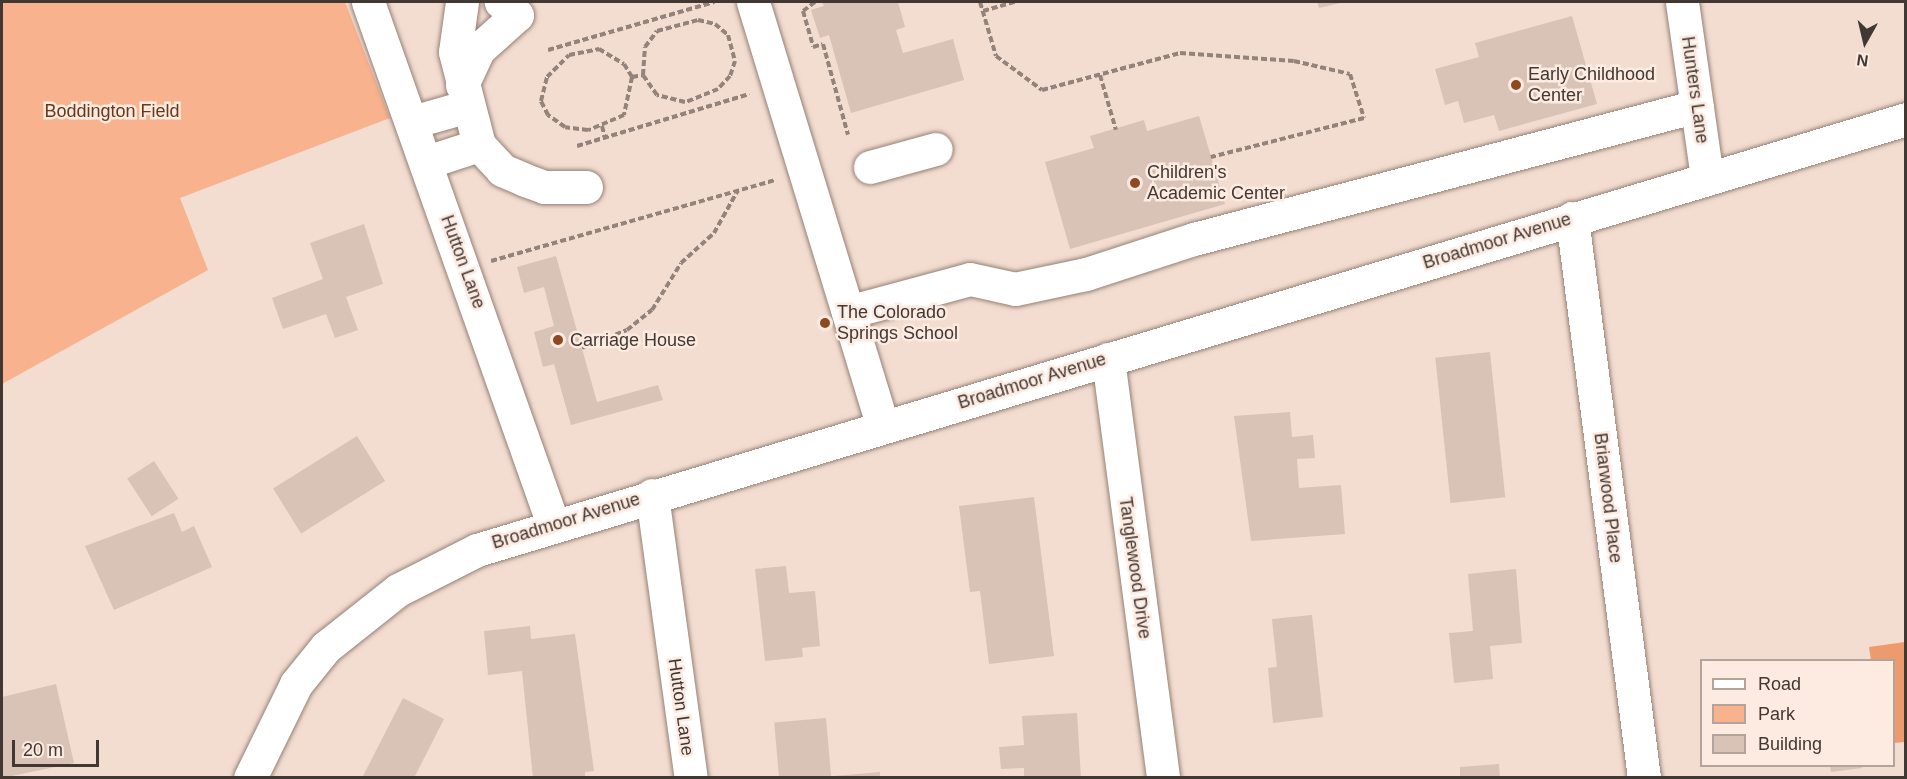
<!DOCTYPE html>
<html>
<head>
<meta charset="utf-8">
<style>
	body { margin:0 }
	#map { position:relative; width:1907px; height:779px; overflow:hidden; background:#f3dcd0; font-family:Arial,sans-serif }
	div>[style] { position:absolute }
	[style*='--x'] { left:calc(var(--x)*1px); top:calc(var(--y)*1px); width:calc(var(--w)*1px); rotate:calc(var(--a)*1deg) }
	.green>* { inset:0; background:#f8b28d }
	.water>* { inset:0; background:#ed9b6e }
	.building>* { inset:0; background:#d9c2b6; transform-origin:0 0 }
	.path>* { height:4px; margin-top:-2px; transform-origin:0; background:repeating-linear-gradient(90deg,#93837b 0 6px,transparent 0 9px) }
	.roads { filter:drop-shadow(0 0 2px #968176) drop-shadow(0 0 2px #968176) }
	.minor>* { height:33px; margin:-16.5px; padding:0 16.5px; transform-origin:16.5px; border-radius:16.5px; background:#fff }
	.dots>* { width:16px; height:16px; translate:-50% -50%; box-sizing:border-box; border:3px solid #fdeae0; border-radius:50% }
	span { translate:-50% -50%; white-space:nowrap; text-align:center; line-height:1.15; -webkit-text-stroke:5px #fdeae0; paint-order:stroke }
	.poi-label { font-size:18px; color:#413833 }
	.left { translate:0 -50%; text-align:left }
	.street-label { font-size:18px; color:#413833 }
	.park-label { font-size:18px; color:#6b3615 }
	.frame { position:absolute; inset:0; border:3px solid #413833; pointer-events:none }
	.legend { position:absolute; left:1700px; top:659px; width:195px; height:108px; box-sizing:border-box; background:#fdeae0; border:2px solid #b2a39b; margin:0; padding:8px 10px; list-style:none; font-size:18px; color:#413833 }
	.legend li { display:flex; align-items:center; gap:12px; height:30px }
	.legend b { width:30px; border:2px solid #b2a39b }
	.north { position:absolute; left:1835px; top:12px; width:60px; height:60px; -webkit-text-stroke:4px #fdeae0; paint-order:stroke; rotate:188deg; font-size:16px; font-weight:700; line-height:24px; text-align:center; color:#413833 }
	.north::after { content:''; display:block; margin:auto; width:21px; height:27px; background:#413833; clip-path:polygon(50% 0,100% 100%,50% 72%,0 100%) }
	.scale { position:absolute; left:12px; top:740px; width:87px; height:27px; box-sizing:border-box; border:3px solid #413833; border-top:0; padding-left:8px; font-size:18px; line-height:21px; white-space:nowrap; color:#413833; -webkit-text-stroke:4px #fdeae0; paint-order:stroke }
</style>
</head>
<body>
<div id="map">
	<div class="green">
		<div style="clip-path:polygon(2px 2px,345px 2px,390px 118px,180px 198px,208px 270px,2px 384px)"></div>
	</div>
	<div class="water">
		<div style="clip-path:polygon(1905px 642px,1905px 742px,1894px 743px,1894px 660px,1871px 660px,1869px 647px)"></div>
	</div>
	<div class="building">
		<div style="clip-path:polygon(822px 2px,898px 2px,905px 27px,896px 30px,903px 53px,953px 39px,964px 80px,851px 113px,829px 35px,820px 38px,811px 10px,824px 6px)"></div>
		<div style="clip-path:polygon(1317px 2px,1345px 2px,1319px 8px)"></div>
		<div style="clip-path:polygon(1572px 16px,1597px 104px,1499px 131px,1494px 115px,1464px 123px,1458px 101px,1445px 105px,1435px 69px,1479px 57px,1475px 43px)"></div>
		<div style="clip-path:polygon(1199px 116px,1225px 204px,1070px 249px,1045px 162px,1094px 148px,1090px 136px,1144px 120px,1147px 131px)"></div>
		<div style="clip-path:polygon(364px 224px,383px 284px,346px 297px,358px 330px,335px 338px,326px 314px,283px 329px,272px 298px,323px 279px,310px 243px)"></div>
		<div style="clip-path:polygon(556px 256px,597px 402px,658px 385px,663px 400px,571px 425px,554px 364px,543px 367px,534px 332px,554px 326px,544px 287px,524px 293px,517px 267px)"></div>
		<div style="left:1490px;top:352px;width:146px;height:55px;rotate:84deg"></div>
		<div style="clip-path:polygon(1290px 412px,1292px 437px,1313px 435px,1315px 458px,1297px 459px,1299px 488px,1341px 485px,1345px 534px,1251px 541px,1234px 416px)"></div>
		<div style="left:357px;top:436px;width:53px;height:99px;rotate:58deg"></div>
		<div style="left:154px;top:461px;width:45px;height:32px;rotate:57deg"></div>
		<div style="clip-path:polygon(1034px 497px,1054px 656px,989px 664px,980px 591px,970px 592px,959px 506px)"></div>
		<div style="clip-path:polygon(174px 513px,182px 532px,194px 526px,212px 567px,114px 610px,85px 546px)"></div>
		<div style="clip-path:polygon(786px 566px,789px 593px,815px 591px,820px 646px,802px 648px,803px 657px,765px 661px,755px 569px)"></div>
		<div style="clip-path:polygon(1516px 569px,1522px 643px,1490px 646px,1493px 679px,1454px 683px,1449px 633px,1473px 631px,1468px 574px)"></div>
		<div style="clip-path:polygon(1312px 615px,1323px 717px,1273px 723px,1268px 668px,1277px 667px,1272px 619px)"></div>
		<div style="clip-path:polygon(530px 626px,531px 639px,575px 634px,594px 771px,585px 772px,585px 778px,533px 778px,522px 671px,488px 675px,484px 631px)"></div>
		<div style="clip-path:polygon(56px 684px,74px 763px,2px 778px,2px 697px)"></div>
		<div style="clip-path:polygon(403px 698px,444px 719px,414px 778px,362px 778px)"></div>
		<div style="clip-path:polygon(1077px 713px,1081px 778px,1024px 778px,1024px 768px,1001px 769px,999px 747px,1024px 745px,1022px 716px)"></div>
		<div style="left:826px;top:718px;width:60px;height:52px;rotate:85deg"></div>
		<div style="clip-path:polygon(1499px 764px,1500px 778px,1460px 778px,1460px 767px)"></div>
		<div style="clip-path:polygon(1830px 766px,1861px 766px,1862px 768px,1831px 772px)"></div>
		<div style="clip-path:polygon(880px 772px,880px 778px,834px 778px,834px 776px)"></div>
	</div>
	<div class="path">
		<div style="--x:815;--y:2;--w:15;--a:143"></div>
		<div style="--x:803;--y:11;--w:37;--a:74"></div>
		<div style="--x:813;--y:47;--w:10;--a:-17"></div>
		<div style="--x:823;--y:44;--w:94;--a:74.6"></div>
		<div style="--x:980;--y:2;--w:56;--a:73.5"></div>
		<div style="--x:996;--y:56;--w:57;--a:36.5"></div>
		<div style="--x:1042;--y:90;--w:143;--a:-15"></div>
		<div style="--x:1180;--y:53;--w:114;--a:4"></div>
		<div style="--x:1294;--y:61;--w:57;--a:13.1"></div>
		<div style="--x:1350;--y:74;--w:46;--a:72.3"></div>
		<div style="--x:1364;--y:118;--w:158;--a:165.7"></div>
		<div style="--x:983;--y:11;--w:33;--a:-16"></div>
		<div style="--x:698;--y:20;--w:17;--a:13"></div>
		<div style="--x:715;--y:24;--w:17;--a:40"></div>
		<div style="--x:728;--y:35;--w:27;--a:75"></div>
		<div style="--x:735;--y:61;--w:16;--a:108"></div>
		<div style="--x:730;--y:76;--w:18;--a:133"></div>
		<div style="--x:718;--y:89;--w:35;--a:158"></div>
		<div style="--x:685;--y:102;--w:29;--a:-166"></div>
		<div style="--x:657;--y:95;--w:24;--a:-125"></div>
		<div style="--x:643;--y:75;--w:28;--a:-86"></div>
		<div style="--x:645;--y:47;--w:20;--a:-53"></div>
		<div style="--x:657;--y:31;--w:42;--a:-15"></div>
		<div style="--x:599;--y:49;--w:29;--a:31"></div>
		<div style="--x:624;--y:64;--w:15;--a:58"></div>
		<div style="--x:632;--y:77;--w:39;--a:102"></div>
		<div style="--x:624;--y:115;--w:39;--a:157"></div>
		<div style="--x:588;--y:130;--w:23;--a:-173"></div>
		<div style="--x:565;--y:127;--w:21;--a:-145"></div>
		<div style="--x:548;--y:115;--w:16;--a:-117"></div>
		<div style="--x:541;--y:101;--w:25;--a:-76"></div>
		<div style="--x:547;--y:77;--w:31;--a:-45"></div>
		<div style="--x:569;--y:55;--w:31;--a:-11"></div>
		<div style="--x:548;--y:50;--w:173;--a:-16.1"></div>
		<div style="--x:1100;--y:75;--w:57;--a:73.8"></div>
		<div style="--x:632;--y:77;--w:11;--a:-10"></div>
		<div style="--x:602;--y:126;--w:12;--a:76"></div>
		<div style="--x:577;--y:146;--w:180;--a:-16.8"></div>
		<div style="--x:491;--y:261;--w:295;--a:-15.9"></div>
		<div style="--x:582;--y:348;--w:48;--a:-21.8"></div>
		<div style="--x:627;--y:330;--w:32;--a:-39"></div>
		<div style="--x:652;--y:310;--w:55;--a:-58.3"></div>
		<div style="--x:681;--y:263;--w:45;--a:-42.3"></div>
		<div style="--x:714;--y:233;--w:49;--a:-60.8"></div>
	</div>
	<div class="roads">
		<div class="minor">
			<div style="--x:368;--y:2;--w:554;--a:70.49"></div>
			<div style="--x:462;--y:2;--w:50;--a:98"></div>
			<div style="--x:455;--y:52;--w:96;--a:75.5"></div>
			<div style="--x:479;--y:145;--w:34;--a:47"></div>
			<div style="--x:502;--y:170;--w:25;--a:23"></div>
			<div style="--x:525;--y:180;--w:20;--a:20"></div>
			<div style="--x:544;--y:187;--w:42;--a:0"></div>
			<div style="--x:753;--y:2;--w:442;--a:73"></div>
			<div style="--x:1682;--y:2;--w:178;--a:81.9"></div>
			<div style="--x:462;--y:85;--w:38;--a:-65"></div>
			<div style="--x:478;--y:50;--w:52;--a:-41.9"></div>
			<div style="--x:517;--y:15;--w:21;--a:-141"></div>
			<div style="--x:412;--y:122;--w:58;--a:-15.9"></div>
			<div style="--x:427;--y:162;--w:55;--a:-18.1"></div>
			<div style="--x:870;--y:167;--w:68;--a:-15.3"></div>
			<div style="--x:1572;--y:218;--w:565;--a:82.67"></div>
			<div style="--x:848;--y:312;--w:126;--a:-15.1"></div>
			<div style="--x:970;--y:279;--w:46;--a:12.5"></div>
			<div style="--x:1015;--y:289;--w:73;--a:-11.9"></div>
			<div style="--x:1086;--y:274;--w:114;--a:-18"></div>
			<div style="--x:1194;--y:239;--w:520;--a:-14.81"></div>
			<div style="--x:1108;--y:359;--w:423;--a:82.5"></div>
			<div style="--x:652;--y:495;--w:286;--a:82.2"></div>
			<div style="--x:250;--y:778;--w:105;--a:-63.9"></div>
			<div style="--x:296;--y:684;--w:48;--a:-51"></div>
			<div style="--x:326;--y:647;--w:92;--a:-38.4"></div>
			<div style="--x:398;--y:590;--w:89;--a:-26.9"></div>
			<div style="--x:477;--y:550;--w:1493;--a:-16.78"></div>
		</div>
	</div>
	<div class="dots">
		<div style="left:1516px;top:85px;background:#8e4920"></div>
		<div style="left:1135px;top:183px;background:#8e4920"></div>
		<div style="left:825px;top:323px;background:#8e4920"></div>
		<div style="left:558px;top:340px;background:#8e4920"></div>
	</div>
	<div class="poi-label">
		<span class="left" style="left:1528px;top:85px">Early Childhood<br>Center</span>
		<span class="left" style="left:1147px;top:183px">Children's<br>Academic Center</span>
		<span class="left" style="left:837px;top:323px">The Colorado<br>Springs School</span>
		<span class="left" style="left:570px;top:340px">Carriage House</span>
	</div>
	<div class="street-label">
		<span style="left:1695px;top:90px;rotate:82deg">Hunters Lane</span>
		<span style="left:1497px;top:241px;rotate:-17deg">Broadmoor Avenue</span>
		<span style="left:463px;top:262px;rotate:70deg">Hutton Lane</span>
		<span style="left:1032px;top:381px;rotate:-17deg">Broadmoor Avenue</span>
		<span style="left:1608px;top:498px;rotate:83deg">Briarwood Place</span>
		<span style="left:566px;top:521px;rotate:-17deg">Broadmoor Avenue</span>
		<span style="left:1135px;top:568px;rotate:82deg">Tanglewood Drive</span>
		<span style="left:681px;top:707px;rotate:82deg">Hutton Lane</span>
	</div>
	<div class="park-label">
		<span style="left:112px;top:111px">Boddington Field</span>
	</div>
	<div class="frame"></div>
	<ul class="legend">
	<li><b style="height:8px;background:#fff"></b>Road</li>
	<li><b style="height:16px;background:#f8b28d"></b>Park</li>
	<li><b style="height:16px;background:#d9c2b6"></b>Building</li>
	</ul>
	<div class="north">N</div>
	<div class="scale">20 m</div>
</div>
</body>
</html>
